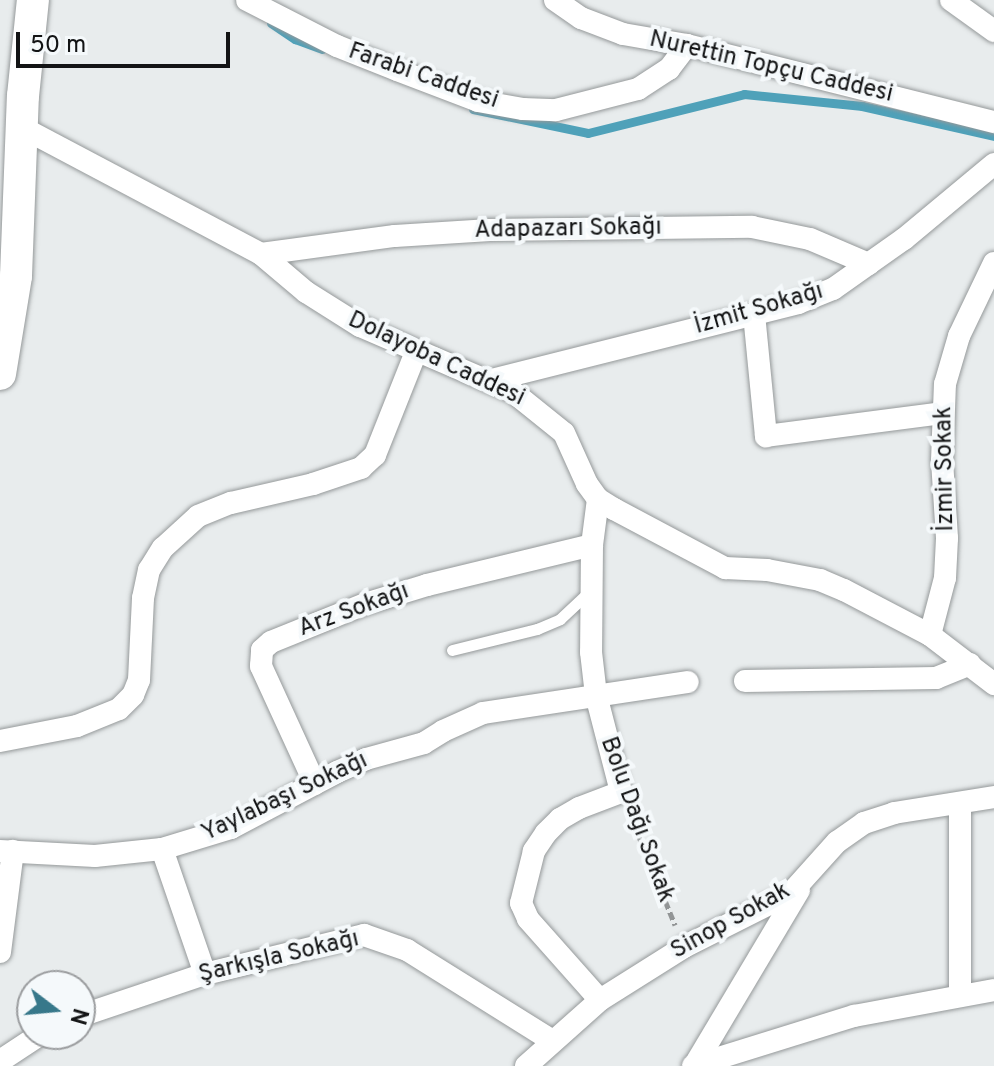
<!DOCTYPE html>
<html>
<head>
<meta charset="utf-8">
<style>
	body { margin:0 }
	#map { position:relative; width:994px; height:1066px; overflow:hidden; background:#e8eced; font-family:Overpass,sans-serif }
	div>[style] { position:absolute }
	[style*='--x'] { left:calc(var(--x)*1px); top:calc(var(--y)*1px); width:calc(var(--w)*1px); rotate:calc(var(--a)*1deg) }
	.stream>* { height:9px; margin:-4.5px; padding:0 4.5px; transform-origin:4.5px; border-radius:4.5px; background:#4fa1b9 }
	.path>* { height:5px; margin-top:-2.5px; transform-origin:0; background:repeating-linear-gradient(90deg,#929596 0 8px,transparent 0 12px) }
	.roads { filter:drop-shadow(0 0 2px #95999a) drop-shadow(0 0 2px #95999a) }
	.lane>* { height:11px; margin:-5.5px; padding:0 5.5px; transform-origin:5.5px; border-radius:5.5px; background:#fff }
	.street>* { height:22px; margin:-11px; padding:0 11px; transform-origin:11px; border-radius:11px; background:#fff }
	.secondary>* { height:32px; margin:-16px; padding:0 16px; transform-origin:16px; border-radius:16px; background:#fff }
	span { translate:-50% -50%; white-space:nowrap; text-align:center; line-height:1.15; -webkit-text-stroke:8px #f5f9fb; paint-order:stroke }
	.street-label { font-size:24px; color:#131415 }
	.north { position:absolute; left:16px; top:970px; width:80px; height:80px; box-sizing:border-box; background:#f5f9fb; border:2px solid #9b9d9f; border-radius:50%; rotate:106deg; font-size:22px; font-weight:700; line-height:32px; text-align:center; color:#131415 }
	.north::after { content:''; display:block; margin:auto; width:28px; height:36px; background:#37788a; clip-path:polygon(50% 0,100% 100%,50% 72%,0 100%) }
	.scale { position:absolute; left:16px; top:32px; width:214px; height:36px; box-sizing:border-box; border:4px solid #131415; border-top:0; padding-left:10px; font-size:24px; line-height:28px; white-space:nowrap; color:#131415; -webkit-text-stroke:6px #f5f9fb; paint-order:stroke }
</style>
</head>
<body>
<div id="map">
	<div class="stream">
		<div style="--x:271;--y:23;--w:29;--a:34"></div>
		<div style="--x:295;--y:39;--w:29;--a:20"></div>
		<div style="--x:473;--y:109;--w:117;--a:11.8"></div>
		<div style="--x:588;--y:133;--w:161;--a:-14"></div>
		<div style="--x:744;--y:94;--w:119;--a:5.8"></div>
		<div style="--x:862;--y:106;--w:135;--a:12.8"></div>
	</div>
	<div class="path">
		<div style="--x:629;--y:812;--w:122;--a:67.8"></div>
	</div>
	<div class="roads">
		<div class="lane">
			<div style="--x:452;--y:650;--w:88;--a:-13.9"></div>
			<div style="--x:537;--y:629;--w:25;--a:-23"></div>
			<div style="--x:560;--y:619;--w:42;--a:-43.1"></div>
		</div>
		<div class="street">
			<div style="--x:247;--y:0;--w:101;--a:27.1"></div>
			<div style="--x:337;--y:46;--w:65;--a:21.8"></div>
			<div style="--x:397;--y:70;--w:87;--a:20.9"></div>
			<div style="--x:478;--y:101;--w:46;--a:10.1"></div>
			<div style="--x:523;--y:109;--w:33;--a:2"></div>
			<div style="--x:556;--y:110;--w:85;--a:-14.4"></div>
			<div style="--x:638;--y:89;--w:37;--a:-33"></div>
			<div style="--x:669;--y:69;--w:30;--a:-53"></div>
			<div style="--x:555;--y:0;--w:32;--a:35"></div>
			<div style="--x:581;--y:18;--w:45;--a:20.9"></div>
			<div style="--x:623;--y:34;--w:65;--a:9.8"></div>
			<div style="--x:687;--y:45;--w:317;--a:14.1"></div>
			<div style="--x:951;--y:0;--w:53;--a:35.8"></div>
			<div style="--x:23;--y:128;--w:269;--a:27.9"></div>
			<div style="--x:261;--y:254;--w:59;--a:40.2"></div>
			<div style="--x:306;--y:292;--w:64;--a:32.2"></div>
			<div style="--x:360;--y:326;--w:167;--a:23.3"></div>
			<div style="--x:513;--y:392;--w:65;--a:38.8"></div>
			<div style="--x:564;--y:433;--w:56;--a:65.7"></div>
			<div style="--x:587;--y:484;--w:19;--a:54"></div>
			<div style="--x:598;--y:499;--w:19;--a:32"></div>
			<div style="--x:614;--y:509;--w:126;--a:28"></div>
			<div style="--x:725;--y:568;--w:42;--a:2.7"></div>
			<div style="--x:767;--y:570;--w:54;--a:10.7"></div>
			<div style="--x:820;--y:580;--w:26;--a:23"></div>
			<div style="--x:844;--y:590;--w:97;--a:27.6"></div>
			<div style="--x:930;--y:635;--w:81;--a:37.4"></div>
			<div style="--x:261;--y:254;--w:135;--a:-7.7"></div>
			<div style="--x:395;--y:236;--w:95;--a:-3.6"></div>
			<div style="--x:490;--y:230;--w:262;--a:-0.7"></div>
			<div style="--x:752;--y:227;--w:59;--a:11.7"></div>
			<div style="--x:810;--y:239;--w:64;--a:23"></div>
			<div style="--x:754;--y:314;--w:123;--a:84.4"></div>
			<div style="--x:766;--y:436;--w:178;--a:-7.4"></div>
			<div style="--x:488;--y:381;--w:320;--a:-14.1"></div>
			<div style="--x:798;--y:303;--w:38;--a:-22"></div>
			<div style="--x:833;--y:289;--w:87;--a:-35.2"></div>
			<div style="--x:904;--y:239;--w:117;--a:-39.8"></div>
			<div style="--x:598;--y:499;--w:46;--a:97.4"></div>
			<div style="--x:592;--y:545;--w:107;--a:90.5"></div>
			<div style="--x:591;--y:652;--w:43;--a:83.4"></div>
			<div style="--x:596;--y:695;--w:100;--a:75.5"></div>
			<div style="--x:621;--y:792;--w:45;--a:159.1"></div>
			<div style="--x:579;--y:808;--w:22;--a:150"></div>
			<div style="--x:560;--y:819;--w:20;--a:135"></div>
			<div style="--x:546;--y:833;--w:22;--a:124"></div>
			<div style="--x:534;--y:851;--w:54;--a:104"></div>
			<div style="--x:521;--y:903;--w:17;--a:66"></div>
			<div style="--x:528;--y:919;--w:108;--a:48.4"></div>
			<div style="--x:930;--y:635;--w:59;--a:-75.3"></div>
			<div style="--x:945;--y:578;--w:40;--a:-87.1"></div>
			<div style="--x:947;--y:538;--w:77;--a:-93.7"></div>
			<div style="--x:942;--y:461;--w:77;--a:-87.8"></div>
			<div style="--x:945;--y:384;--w:50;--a:-73.7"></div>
			<div style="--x:959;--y:336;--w:81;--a:-64.4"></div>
			<div style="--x:745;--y:681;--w:191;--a:-0.9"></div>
			<div style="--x:936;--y:678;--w:37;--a:-22"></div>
			<div style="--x:0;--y:741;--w:78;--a:-11"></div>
			<div style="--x:77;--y:726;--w:45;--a:-22"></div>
			<div style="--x:119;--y:709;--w:20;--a:-45"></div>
			<div style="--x:133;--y:695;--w:16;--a:-68"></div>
			<div style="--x:139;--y:680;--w:82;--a:-87.2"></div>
			<div style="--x:143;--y:598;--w:29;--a:-78"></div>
			<div style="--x:149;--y:570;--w:26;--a:-58"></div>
			<div style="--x:163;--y:548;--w:47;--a:-42.4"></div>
			<div style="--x:198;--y:516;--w:35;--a:-22"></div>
			<div style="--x:231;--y:503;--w:84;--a:-13"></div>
			<div style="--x:313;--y:484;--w:51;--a:-18.4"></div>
			<div style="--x:361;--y:468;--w:19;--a:-43"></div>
			<div style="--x:375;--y:455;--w:111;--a:-68.3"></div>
			<div style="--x:315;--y:784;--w:130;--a:-114.6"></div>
			<div style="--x:261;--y:666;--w:16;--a:-86"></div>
			<div style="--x:262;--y:650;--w:12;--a:-42"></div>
			<div style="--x:271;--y:642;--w:101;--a:-22"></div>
			<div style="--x:365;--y:604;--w:65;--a:-17"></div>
			<div style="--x:427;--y:585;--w:170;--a:-13.6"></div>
			<div style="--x:162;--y:849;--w:132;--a:71"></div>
			<div style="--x:0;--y:851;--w:95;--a:3"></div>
			<div style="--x:95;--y:856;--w:67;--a:-6"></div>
			<div style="--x:162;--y:849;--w:72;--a:-16.9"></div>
			<div style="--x:231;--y:828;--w:120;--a:-27.8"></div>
			<div style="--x:337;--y:772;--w:32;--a:-24"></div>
			<div style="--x:366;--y:759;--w:60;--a:-15.4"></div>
			<div style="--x:424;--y:743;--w:22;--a:-32"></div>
			<div style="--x:443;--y:731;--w:44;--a:-24.2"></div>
			<div style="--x:483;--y:713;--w:207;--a:-8.6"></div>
			<div style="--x:0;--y:952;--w:102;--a:-82.7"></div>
			<div style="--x:960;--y:995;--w:191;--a:-90"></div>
			<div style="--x:80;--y:1016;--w:132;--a:-18.6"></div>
			<div style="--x:205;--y:974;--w:164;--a:-13.8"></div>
			<div style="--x:364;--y:935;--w:46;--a:19.2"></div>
			<div style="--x:407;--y:950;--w:170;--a:32"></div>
			<div style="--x:0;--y:1061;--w:49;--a:-33.4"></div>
			<div style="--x:696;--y:1063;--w:201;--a:-59.2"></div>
			<div style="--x:526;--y:1066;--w:99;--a:-41.7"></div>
			<div style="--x:600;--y:1000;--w:99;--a:-32.2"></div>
			<div style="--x:684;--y:947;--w:120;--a:-26.8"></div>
			<div style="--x:791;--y:893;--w:69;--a:-48"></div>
			<div style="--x:837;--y:842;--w:33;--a:-35"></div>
			<div style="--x:864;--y:823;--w:32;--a:-18"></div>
			<div style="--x:894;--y:813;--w:101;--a:-9.1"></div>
			<div style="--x:693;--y:1066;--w:169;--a:-17.3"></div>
			<div style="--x:854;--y:1016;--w:142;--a:-10.5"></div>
		</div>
		<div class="secondary">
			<div style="--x:0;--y:374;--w:99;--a:-80.7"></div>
			<div style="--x:16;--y:276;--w:180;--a:-87.8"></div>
			<div style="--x:23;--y:96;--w:97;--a:-84.1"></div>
		</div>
	</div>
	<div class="street-label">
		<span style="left:771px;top:68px;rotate:13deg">Nurettin Topçu Caddesi</span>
		<span style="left:423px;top:77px;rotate:19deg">Farabi Caddesi</span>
		<span style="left:568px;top:230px;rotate:-1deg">Adapazarı Sokağı</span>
		<span style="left:759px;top:310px;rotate:-16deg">İzmit Sokağı</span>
		<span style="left:436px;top:360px;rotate:25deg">Dolayoba Caddesi</span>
		<span style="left:946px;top:469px;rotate:-91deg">İzmir Sokak</span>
		<span style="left:354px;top:611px;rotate:-20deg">Arz Sokağı</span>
		<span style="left:285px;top:798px;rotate:-25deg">Yaylabaşı Sokağı</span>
		<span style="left:636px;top:820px;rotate:70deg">Bolu Dağı Sokak</span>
		<span style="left:731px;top:922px;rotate:-29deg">Sinop Sokak</span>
		<span style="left:279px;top:958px;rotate:-13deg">Şarkışla Sokağı</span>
	</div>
	<div class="north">N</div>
	<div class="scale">50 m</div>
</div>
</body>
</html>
